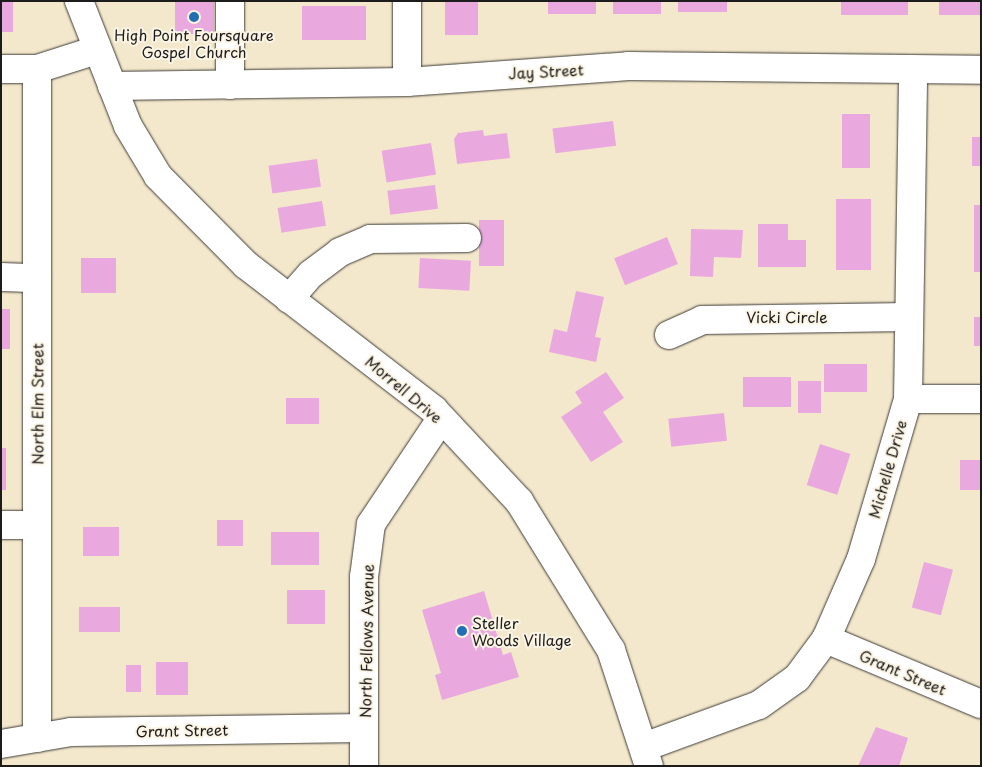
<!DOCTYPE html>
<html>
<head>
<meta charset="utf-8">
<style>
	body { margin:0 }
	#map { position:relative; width:982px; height:767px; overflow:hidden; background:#f3e7cc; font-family:"Playpen Sans",sans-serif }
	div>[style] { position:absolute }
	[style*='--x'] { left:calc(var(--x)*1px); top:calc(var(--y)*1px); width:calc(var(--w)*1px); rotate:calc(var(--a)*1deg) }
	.building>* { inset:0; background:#eaa9de; transform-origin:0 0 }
	.roads { filter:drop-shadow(0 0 1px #3c3a36) drop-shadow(0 0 1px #3c3a36) }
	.minor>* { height:28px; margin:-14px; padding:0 14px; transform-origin:14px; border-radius:14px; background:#fff }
	.major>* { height:28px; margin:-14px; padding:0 14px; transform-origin:14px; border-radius:14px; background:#fff }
	.dots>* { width:14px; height:14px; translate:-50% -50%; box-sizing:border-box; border:2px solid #fcf5e5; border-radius:50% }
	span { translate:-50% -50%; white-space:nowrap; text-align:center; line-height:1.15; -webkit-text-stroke:4px #fcf5e5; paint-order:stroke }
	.poi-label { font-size:15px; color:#1c1c1c }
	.left { translate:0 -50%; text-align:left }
	.street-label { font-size:15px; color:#1c1c1c }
	.frame { position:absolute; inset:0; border:2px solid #1c1c1c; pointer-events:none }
</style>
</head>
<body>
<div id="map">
	<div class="building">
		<div style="left:1px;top:1px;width:12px;height:31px"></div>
		<div style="left:175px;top:1px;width:39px;height:33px"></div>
		<div style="left:445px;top:1px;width:33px;height:34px"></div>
		<div style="left:548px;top:1px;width:48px;height:13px"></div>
		<div style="left:613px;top:1px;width:48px;height:13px"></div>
		<div style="left:678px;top:1px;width:49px;height:11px"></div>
		<div style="left:841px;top:1px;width:67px;height:14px"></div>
		<div style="left:939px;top:1px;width:42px;height:14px"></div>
		<div style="left:302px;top:6px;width:64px;height:34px"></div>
		<div style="left:842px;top:114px;width:28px;height:54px"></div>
		<div style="left:613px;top:121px;width:25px;height:61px;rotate:83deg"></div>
		<div style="clip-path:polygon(483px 130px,484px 136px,507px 133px,510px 158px,457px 164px,454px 139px,458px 133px)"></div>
		<div style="left:972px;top:137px;width:9px;height:29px"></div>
		<div style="left:431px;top:143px;width:32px;height:50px;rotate:81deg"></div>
		<div style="left:317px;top:159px;width:28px;height:49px;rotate:82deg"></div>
		<div style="left:435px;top:185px;width:24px;height:48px;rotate:83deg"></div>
		<div style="left:836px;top:199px;width:35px;height:71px"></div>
		<div style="left:322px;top:201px;width:25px;height:45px;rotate:81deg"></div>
		<div style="left:974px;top:205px;width:7px;height:67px"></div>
		<div style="left:479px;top:220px;width:25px;height:46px"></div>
		<div style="clip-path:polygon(758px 224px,788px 224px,788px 240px,806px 240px,806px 267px,758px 267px)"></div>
		<div style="clip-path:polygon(691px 229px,743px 230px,741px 258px,714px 257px,713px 277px,690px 276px)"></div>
		<div style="left:667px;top:237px;width:29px;height:57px;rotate:68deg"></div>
		<div style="left:81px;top:258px;width:35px;height:35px"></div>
		<div style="left:420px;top:258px;width:51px;height:30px;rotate:3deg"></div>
		<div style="clip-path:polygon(576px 291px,604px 297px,595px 337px,601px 338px,596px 362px,549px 352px,554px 329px,567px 332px)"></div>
		<div style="left:1px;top:309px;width:9px;height:40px"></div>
		<div style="left:974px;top:317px;width:7px;height:29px"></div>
		<div style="left:824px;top:364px;width:43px;height:28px"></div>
		<div style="clip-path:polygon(606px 372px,624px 398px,603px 412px,623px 442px,591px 462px,561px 417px,582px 403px,575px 392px)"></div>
		<div style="left:743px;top:377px;width:48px;height:30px"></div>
		<div style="left:798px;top:381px;width:23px;height:32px"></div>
		<div style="left:286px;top:398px;width:33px;height:26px"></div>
		<div style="left:724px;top:413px;width:28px;height:56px;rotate:84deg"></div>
		<div style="left:820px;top:444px;width:32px;height:43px;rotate:18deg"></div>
		<div style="left:1px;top:448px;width:5px;height:42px"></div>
		<div style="left:960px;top:460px;width:21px;height:30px"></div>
		<div style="left:217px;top:520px;width:26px;height:26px"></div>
		<div style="left:83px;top:527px;width:36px;height:29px"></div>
		<div style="left:271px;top:532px;width:48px;height:33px"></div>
		<div style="left:924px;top:562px;width:30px;height:47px;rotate:15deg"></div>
		<div style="left:287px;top:590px;width:38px;height:34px"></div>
		<div style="clip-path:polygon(484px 591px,503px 655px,511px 652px,519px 677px,442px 700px,435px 675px,441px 673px,422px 610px)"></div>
		<div style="left:79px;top:607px;width:41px;height:25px"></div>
		<div style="left:156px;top:662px;width:32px;height:33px"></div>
		<div style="left:126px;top:665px;width:15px;height:27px"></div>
		<div style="clip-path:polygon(876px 727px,908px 738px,899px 766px,858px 766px)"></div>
	</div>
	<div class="roads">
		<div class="minor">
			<div style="--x:407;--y:1;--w:81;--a:90"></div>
			<div style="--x:1;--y:69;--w:36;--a:0"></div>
			<div style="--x:37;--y:69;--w:63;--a:-17.6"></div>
			<div style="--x:37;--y:69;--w:669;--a:90"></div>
			<div style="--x:230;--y:85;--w:84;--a:-90"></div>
			<div style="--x:112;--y:86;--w:295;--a:-0.8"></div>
			<div style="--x:407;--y:82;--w:222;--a:-4.1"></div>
			<div style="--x:628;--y:66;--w:353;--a:0.6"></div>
			<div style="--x:1;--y:277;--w:36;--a:2"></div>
			<div style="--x:289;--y:299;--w:33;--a:-49"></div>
			<div style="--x:311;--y:274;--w:36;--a:-37"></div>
			<div style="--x:340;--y:252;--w:33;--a:-23"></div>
			<div style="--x:370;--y:239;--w:97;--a:-0.6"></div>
			<div style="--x:669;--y:335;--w:36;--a:-24"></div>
			<div style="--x:702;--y:320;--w:207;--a:-0.8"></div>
			<div style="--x:908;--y:399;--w:73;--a:0"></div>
			<div style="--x:1;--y:525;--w:36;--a:0"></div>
			<div style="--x:826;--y:639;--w:168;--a:22.8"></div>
			<div style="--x:1;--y:744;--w:71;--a:-9.7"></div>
			<div style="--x:71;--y:732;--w:293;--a:-0.8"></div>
			<div style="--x:644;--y:747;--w:122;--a:-20.1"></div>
			<div style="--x:759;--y:705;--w:47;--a:-35.4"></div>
			<div style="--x:797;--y:678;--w:49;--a:-53.4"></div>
			<div style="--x:826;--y:639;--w:87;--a:-66.4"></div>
			<div style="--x:861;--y:559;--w:167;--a:-73.6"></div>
			<div style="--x:908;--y:399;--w:326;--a:-89.1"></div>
			<div style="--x:364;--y:766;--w:189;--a:-90"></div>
			<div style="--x:364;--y:577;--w:53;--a:-82.5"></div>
			<div style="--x:371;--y:524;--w:126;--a:-56.3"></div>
		</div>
		<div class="major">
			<div style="--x:79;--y:1;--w:134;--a:68.6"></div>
			<div style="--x:128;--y:126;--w:58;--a:59"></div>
			<div style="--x:158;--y:176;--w:125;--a:45.3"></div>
			<div style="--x:246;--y:265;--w:237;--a:37.6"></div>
			<div style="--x:434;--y:410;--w:125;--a:47"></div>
			<div style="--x:519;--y:501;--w:175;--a:58.3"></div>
			<div style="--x:611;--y:650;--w:122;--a:71.9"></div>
		</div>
	</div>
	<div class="dots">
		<div style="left:194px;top:17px;background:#1f6fb2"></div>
		<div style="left:462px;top:631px;background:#1f6fb2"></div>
	</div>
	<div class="poi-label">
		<span style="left:194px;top:43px">High Point Foursquare<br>Gospel Church</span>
		<span class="left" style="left:472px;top:631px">Steller<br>Woods Village</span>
	</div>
	<div class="street-label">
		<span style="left:546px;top:71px;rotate:-3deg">Jay Street</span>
		<span style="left:787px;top:317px">Vicki Circle</span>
		<span style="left:404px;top:389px;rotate:40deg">Morrell Drive</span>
		<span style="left:37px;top:404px;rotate:-90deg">North Elm Street</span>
		<span style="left:887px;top:469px;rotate:-74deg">Michelle Drive</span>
		<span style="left:366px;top:641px;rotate:-89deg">North Fellows Avenue</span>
		<span style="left:903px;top:672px;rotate:23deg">Grant Street</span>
		<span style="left:182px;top:730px;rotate:-1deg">Grant Street</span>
	</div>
	<div class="frame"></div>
</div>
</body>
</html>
